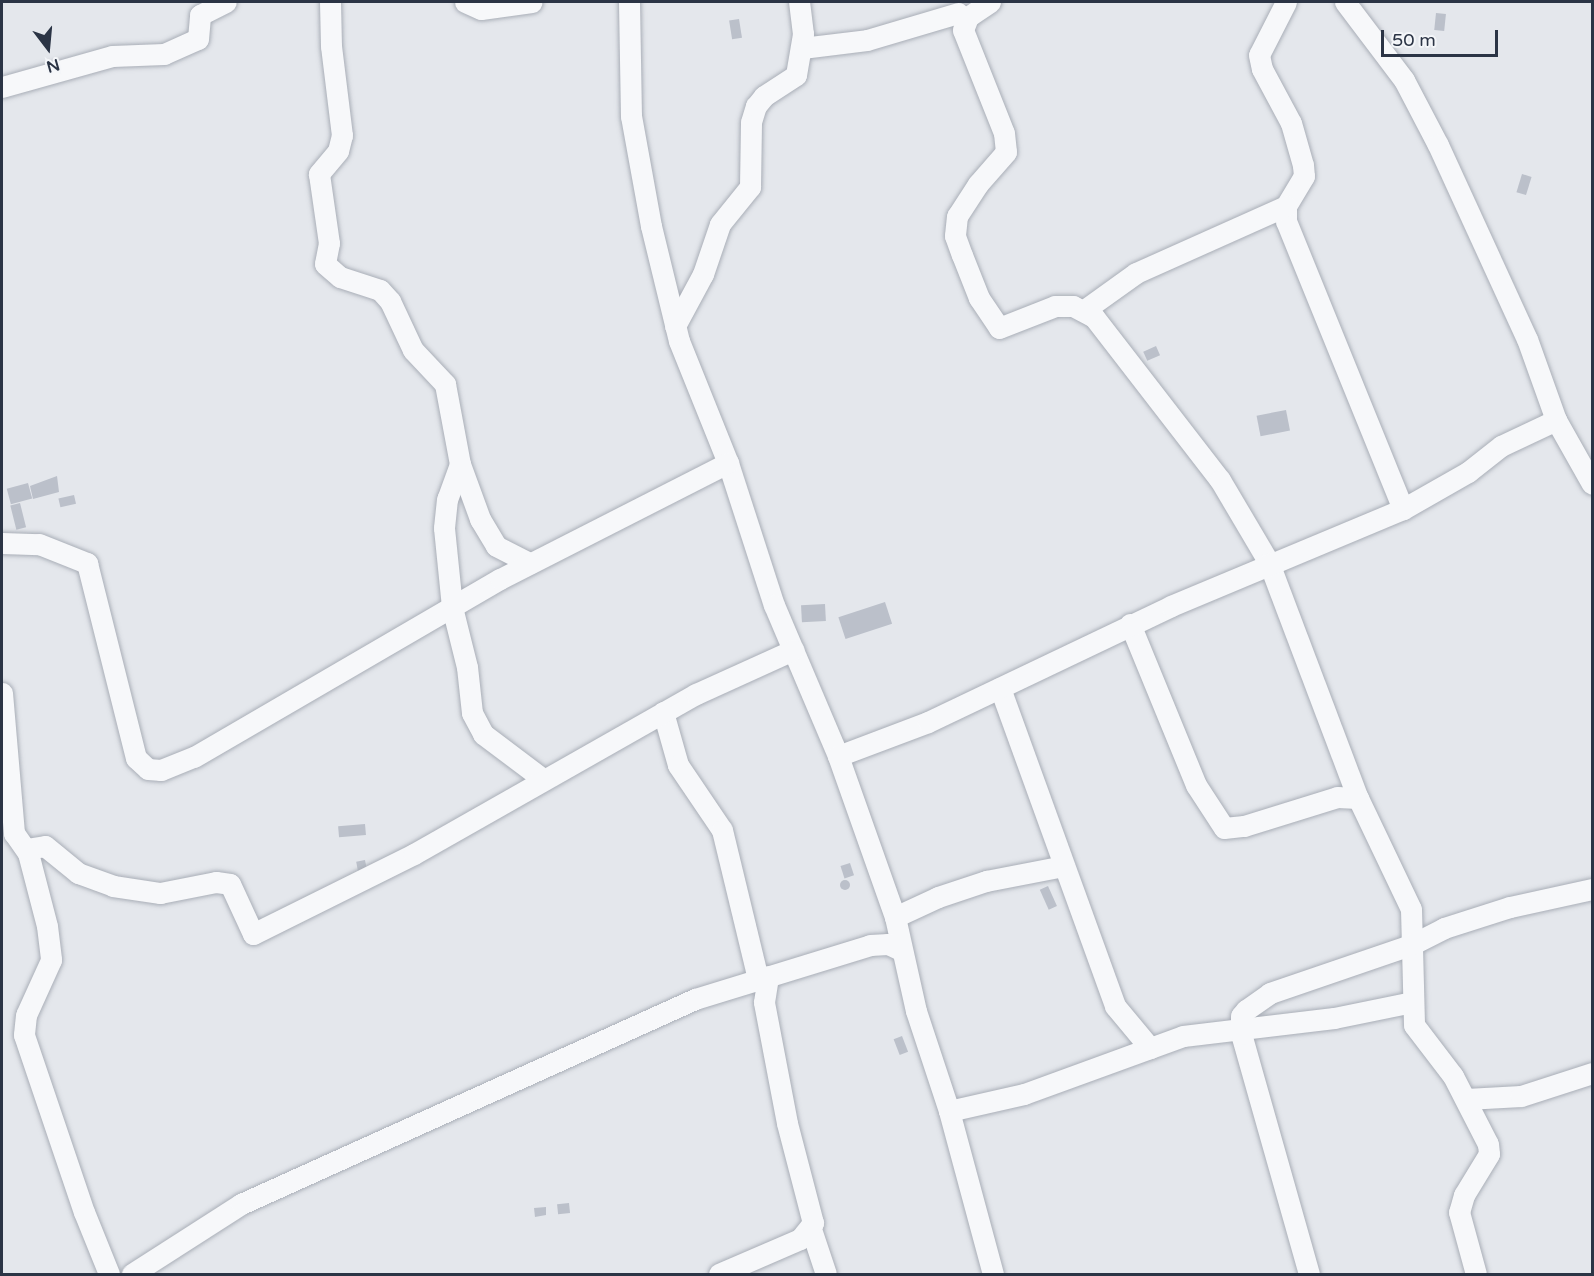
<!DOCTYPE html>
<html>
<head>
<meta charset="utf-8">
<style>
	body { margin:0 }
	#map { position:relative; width:1594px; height:1276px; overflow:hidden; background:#e4e7ec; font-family:"Varela Round",sans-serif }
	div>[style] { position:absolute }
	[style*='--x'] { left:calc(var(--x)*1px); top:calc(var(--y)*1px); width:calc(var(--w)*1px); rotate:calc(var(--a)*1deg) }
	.building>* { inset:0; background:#bbc0ca; transform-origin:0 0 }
	.round { border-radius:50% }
	.roads { filter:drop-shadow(0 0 2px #a9aeb7) drop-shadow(0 0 2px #a9aeb7) }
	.minor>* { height:21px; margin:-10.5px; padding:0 10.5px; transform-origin:10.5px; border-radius:10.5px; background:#f7f8fa }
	span { translate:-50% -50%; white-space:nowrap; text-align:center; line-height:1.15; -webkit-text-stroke:5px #f4f6f9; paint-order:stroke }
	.frame { position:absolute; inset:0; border:3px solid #2b3445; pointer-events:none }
	.north { position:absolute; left:18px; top:18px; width:60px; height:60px; -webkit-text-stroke:4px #f4f6f9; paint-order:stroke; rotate:164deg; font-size:16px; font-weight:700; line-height:24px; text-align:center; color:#2b3445 }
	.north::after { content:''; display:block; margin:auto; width:21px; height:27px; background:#2b3445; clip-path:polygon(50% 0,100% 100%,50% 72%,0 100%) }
	.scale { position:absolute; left:1381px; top:30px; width:117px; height:27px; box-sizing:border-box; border:3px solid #2b3445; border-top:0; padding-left:8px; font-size:18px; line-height:21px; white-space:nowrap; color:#2b3445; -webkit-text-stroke:4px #f4f6f9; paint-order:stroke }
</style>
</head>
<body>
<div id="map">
	<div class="building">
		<div style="left:1436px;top:13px;width:10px;height:17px;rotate:6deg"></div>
		<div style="left:739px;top:19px;width:19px;height:10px;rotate:81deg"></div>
		<div style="left:1522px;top:174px;width:10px;height:19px;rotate:17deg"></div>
		<div style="left:1156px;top:346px;width:10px;height:14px;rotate:66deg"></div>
		<div style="left:1286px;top:410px;width:21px;height:30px;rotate:79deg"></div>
		<div style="clip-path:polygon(57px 476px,59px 492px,33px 499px,30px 486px)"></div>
		<div style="left:28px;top:483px;width:16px;height:22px;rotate:75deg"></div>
		<div style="left:74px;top:495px;width:9px;height:16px;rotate:77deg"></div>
		<div style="left:20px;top:503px;width:25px;height:10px;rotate:76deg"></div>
		<div style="left:885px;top:602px;width:23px;height:49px;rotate:72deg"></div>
		<div style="left:825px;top:604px;width:17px;height:24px;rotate:87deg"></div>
		<div style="left:365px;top:824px;width:11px;height:27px;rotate:85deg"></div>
		<div style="left:365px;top:860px;width:10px;height:9px;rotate:79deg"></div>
		<div style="left:850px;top:863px;width:13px;height:10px;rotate:72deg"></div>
		<div class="round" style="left:840px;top:880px;width:10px;height:10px"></div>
		<div style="left:1048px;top:886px;width:22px;height:9px;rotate:66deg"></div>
		<div style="left:902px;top:1036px;width:17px;height:9px;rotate:69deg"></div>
		<div style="left:569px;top:1203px;width:10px;height:12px;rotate:84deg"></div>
		<div style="clip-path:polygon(546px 1207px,546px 1215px,535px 1217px,534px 1208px)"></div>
	</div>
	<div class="roads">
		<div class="minor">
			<div style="--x:330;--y:2;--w:44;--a:88.7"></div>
			<div style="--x:331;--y:46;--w:90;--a:83"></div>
			<div style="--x:342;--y:135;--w:16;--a:104"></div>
			<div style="--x:338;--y:151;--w:30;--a:130"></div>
			<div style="--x:319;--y:174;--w:70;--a:81.8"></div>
			<div style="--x:329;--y:243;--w:21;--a:101"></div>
			<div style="--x:325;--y:264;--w:20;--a:41"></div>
			<div style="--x:340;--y:277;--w:42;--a:18"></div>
			<div style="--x:380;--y:290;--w:15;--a:48"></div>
			<div style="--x:390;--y:301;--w:54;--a:64.9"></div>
			<div style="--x:413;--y:350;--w:47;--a:46.7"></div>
			<div style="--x:445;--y:384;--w:81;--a:79.4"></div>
			<div style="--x:460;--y:464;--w:59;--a:70"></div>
			<div style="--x:480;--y:519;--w:31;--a:59"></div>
			<div style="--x:496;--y:546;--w:38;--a:27"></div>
			<div style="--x:465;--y:2;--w:17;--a:24"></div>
			<div style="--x:481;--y:9;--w:51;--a:-7.8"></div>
			<div style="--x:629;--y:2;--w:114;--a:89"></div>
			<div style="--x:631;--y:116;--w:112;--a:79.7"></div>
			<div style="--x:651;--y:226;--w:118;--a:76.3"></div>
			<div style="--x:679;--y:341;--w:131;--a:68.1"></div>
			<div style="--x:728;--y:463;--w:149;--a:72.1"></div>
			<div style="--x:774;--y:605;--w:164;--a:67"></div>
			<div style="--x:838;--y:756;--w:171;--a:70.5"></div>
			<div style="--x:895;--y:917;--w:96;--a:77.4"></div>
			<div style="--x:916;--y:1011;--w:105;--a:71.7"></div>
			<div style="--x:949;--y:1111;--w:169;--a:74.9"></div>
			<div style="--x:990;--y:2;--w:27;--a:146"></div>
			<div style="--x:968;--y:17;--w:14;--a:111"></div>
			<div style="--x:963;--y:30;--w:111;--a:68.3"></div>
			<div style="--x:1004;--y:133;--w:19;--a:84"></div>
			<div style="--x:1006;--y:152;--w:43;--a:131.2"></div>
			<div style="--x:978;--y:184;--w:38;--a:123"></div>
			<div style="--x:957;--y:216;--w:20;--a:96"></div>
			<div style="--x:955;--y:236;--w:20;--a:70"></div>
			<div style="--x:962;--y:255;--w:46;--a:68.4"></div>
			<div style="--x:979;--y:298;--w:36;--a:56"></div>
			<div style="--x:999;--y:328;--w:60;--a:-21.4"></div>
			<div style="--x:1055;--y:306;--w:18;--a:0"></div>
			<div style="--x:1073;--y:306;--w:24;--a:28"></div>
			<div style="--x:1094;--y:317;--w:206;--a:52.3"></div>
			<div style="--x:1220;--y:480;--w:96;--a:59.4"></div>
			<div style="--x:1269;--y:563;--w:251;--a:69.3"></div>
			<div style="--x:1358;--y:798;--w:123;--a:64.5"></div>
			<div style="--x:1411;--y:909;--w:116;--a:88.5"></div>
			<div style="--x:1414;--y:1025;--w:64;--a:52.6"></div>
			<div style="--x:1453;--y:1076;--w:76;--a:62.8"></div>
			<div style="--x:1488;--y:1144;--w:10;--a:84"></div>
			<div style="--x:1489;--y:1154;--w:48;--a:121.4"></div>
			<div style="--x:1464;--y:1195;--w:18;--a:106"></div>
			<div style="--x:1459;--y:1212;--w:64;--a:74.7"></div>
			<div style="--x:1286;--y:2;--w:59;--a:117"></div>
			<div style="--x:1259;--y:55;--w:14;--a:78"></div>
			<div style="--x:1262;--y:69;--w:61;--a:61.8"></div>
			<div style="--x:1291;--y:123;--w:44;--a:74.1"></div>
			<div style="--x:1303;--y:165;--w:11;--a:85"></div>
			<div style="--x:1304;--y:176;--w:35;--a:121"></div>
			<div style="--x:1286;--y:206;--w:15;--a:90"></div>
			<div style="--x:1286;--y:221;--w:311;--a:67.9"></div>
			<div style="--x:1345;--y:2;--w:98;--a:52.9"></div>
			<div style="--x:1404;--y:80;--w:73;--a:62.4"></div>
			<div style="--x:1438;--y:145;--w:213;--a:65.4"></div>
			<div style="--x:1527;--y:339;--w:86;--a:70.3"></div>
			<div style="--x:1556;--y:420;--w:73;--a:60.6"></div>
			<div style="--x:802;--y:48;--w:65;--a:-7"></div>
			<div style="--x:867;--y:40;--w:95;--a:-16.5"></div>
			<div style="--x:2;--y:87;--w:114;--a:-15.7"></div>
			<div style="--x:112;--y:56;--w:52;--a:-2.2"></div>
			<div style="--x:164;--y:54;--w:37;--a:-24"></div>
			<div style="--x:198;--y:39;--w:24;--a:-85"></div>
			<div style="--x:200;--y:15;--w:29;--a:-27"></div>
			<div style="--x:1083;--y:311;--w:65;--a:-35.6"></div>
			<div style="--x:1136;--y:273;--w:164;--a:-24.1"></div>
			<div style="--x:675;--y:326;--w:59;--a:-61.7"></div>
			<div style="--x:703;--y:274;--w:53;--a:-71.2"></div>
			<div style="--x:720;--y:224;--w:48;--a:-51"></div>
			<div style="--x:750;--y:187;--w:65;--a:-89.1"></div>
			<div style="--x:751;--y:122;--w:17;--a:-73"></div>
			<div style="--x:756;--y:106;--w:13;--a:-51"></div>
			<div style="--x:764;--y:96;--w:38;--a:-33"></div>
			<div style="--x:796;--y:75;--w:42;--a:-80.3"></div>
			<div style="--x:803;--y:34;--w:32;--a:-97"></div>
			<div style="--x:460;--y:464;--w:37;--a:110"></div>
			<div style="--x:447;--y:499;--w:29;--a:96"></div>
			<div style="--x:444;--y:528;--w:79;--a:84.2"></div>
			<div style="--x:452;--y:607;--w:62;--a:76"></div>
			<div style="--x:467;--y:667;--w:46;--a:83.8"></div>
			<div style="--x:472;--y:713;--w:24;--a:62"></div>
			<div style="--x:483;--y:734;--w:75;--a:36.9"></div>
			<div style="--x:2;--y:543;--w:37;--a:2"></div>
			<div style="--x:39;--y:544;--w:52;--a:21.6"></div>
			<div style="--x:87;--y:563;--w:201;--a:75.9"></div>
			<div style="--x:136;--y:758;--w:16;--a:43"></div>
			<div style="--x:148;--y:769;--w:13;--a:4"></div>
			<div style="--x:161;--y:770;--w:35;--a:-22"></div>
			<div style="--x:194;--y:757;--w:354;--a:-30.2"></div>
			<div style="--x:500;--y:579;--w:256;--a:-27"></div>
			<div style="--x:1130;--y:624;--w:174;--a:67.7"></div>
			<div style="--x:1196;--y:785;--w:51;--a:56.9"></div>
			<div style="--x:1224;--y:828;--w:20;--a:-6"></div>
			<div style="--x:1244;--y:826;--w:97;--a:-17.3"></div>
			<div style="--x:1337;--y:797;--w:21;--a:3"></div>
			<div style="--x:1000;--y:688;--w:338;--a:70.1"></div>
			<div style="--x:1115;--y:1006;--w:55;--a:50.2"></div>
			<div style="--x:2;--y:693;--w:141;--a:85.1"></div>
			<div style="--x:14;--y:833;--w:24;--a:55"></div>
			<div style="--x:28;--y:853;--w:75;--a:75.4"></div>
			<div style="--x:47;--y:926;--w:34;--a:83"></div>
			<div style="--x:51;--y:960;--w:60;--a:114.4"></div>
			<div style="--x:26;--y:1015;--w:20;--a:96"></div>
			<div style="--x:24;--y:1035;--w:187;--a:71.3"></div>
			<div style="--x:84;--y:1212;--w:67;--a:68"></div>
			<div style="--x:663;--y:712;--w:55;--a:74.2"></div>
			<div style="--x:678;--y:765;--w:78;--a:55.9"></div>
			<div style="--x:722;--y:830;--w:153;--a:76.4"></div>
			<div style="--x:838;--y:756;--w:96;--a:-20.7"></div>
			<div style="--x:928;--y:722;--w:269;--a:-25.5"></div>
			<div style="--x:1171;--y:606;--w:251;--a:-22.7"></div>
			<div style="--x:1403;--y:509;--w:75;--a:-29.6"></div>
			<div style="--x:1468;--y:472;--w:42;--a:-38.2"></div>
			<div style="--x:1501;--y:446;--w:61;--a:-25.3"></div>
			<div style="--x:26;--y:849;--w:19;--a:-9"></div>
			<div style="--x:45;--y:846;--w:43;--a:39.3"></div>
			<div style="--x:78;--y:873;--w:37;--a:20"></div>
			<div style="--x:113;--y:886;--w:48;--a:8.5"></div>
			<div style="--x:160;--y:893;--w:57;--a:-11.1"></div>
			<div style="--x:216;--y:882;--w:14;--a:8"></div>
			<div style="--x:230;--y:884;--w:55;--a:65.3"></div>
			<div style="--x:253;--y:934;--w:180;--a:-26.4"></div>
			<div style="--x:414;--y:854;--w:324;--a:-29.6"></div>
			<div style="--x:696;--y:694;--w:107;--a:-24.4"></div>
			<div style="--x:895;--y:917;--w:47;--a:-24.9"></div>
			<div style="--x:938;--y:897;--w:51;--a:-18.4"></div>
			<div style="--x:986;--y:881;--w:79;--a:-10.9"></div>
			<div style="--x:1466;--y:1099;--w:55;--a:-3.1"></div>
			<div style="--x:1521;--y:1096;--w:75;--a:-17.9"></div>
			<div style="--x:949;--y:1111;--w:77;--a:-12.8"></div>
			<div style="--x:1024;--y:1094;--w:169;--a:-20"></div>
			<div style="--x:1183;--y:1036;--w:152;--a:-6.8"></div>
			<div style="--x:1334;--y:1018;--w:80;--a:-11.6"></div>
			<div style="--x:811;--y:1229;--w:47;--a:71.6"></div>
			<div style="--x:132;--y:1274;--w:130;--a:-32.7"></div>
			<div style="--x:241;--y:1204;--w:498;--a:-24.3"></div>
			<div style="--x:695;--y:999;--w:183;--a:-17.1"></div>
			<div style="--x:870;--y:945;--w:18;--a:-3"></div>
			<div style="--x:888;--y:944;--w:14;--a:25"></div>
			<div style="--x:719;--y:1274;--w:88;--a:-23.4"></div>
			<div style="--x:800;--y:1239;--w:21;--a:-51"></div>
			<div style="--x:813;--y:1223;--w:103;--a:-104.6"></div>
			<div style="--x:787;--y:1123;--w:123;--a:-100.8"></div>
			<div style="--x:764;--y:1002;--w:26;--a:-81"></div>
			<div style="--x:1309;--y:1274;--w:249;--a:-105.8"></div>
			<div style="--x:1241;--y:1034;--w:18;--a:-90"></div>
			<div style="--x:1241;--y:1016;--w:8;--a:-50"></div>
			<div style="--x:1246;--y:1010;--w:29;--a:-35"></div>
			<div style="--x:1270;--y:993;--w:151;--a:-18.9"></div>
			<div style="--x:1413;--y:944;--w:35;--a:-27"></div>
			<div style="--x:1444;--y:928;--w:69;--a:-17.7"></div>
			<div style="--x:1510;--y:907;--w:84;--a:-12.4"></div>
		</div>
	</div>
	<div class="frame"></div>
	<div class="north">N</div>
	<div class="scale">50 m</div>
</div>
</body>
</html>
